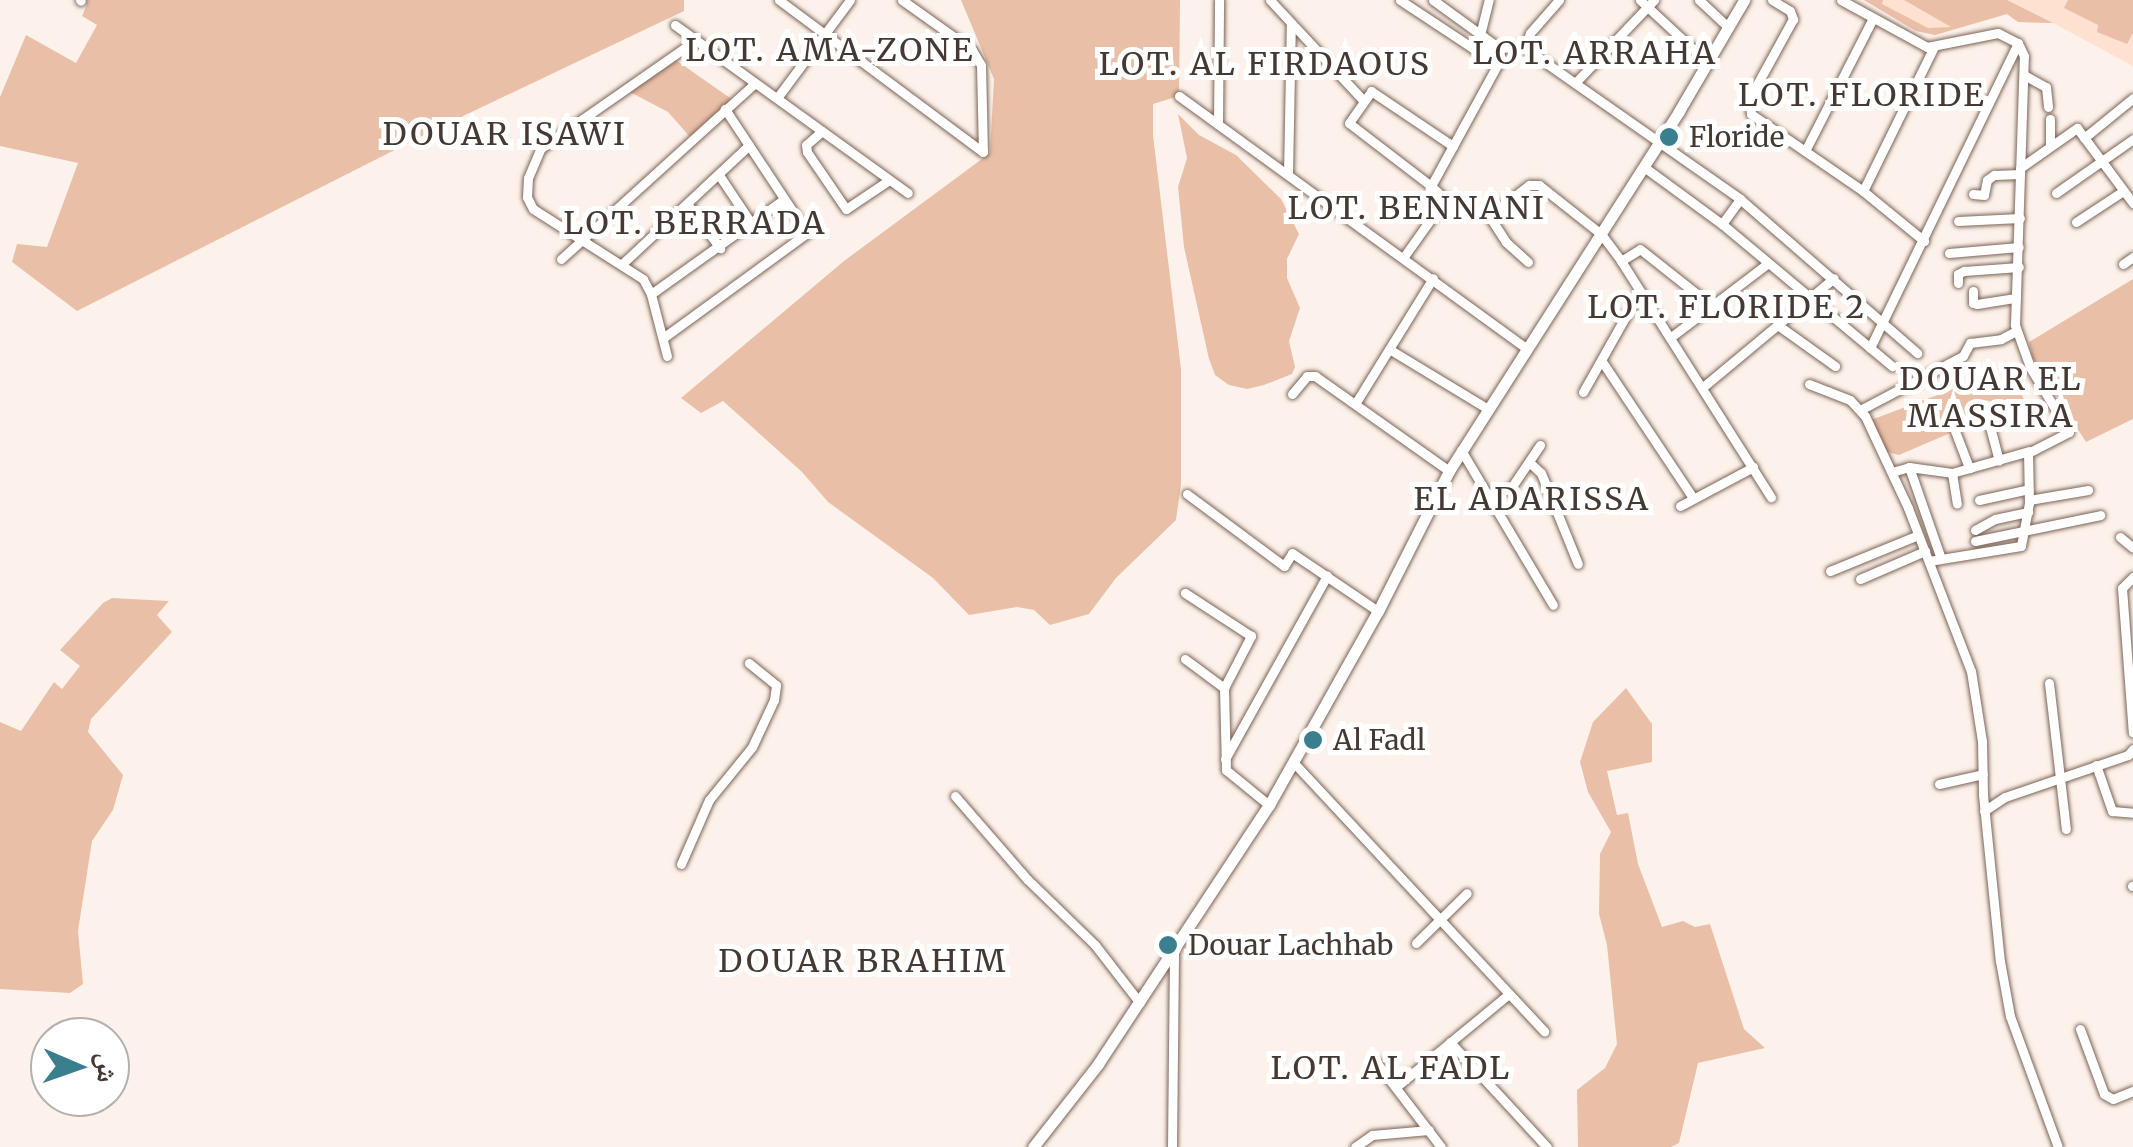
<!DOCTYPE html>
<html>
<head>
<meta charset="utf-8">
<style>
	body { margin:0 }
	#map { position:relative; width:2133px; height:1147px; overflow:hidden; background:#fdf2eb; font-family:Merriweather,"Noto Naskh Arabic",serif }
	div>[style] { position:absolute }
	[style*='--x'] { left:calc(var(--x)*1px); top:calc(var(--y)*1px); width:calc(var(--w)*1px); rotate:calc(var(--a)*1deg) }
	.built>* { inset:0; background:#fee1d1 }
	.green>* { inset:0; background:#eabfa7 }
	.roads { filter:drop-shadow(0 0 2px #7c6455) drop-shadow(0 0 2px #7c6455) }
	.minor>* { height:9px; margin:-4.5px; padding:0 4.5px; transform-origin:4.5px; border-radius:4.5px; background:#fff }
	.tertiary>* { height:11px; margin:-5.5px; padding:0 5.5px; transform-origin:5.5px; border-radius:5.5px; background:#fff }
	.dots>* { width:28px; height:28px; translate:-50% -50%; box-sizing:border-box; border:5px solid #fff; border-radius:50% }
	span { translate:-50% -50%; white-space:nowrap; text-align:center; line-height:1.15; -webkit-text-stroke:10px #fff; paint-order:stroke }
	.poi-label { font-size:28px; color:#443933 }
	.left { translate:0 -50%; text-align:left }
	.quarter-label { font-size:32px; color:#443933; letter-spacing:2.5px }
	.north { position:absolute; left:30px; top:1017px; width:100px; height:100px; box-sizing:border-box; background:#fff; border:2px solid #b4b0ad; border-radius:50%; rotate:92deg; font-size:28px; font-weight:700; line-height:40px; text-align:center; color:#443933 }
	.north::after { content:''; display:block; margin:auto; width:35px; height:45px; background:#3a7f8d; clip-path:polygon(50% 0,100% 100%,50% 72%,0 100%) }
</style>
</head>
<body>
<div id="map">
	<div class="built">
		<div style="clip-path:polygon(1864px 0,2133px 0,2133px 66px,2053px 23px,2018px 22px,2007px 14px,1935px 35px,1916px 31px)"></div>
	</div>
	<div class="green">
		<div style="clip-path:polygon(79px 0,684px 0,684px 11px,440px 127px,77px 311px,12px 262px,17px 244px,47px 247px,78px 163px,0 146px,0 97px,26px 35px,76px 63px,97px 25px,82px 16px,87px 4px)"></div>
		<div style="clip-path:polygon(961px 0,1180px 0,1179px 96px,1153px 104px,1153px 135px,1181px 369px,1181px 484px,1176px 520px,1116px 578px,1089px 614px,1050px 625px,1034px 610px,1017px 607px,969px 615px,933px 578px,828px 502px,802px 472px,723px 401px,701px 413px,681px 398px,844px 261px,990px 153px,994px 79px)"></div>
		<div style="clip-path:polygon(1864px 0,1883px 0,1882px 4px,1928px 28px,1951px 27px,1904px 0,2007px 0,2053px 23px,2018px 22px,2007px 14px,1935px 35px,1916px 31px)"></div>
		<div style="clip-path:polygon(2068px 0,2133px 0,2133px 33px,2127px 44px,2097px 32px,2098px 25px,2064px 8px)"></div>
		<div style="clip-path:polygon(670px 56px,733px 100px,691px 138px,668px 112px,628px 91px)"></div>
		<div style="clip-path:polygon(1178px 114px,1199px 135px,1236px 155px,1281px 199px,1299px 234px,1287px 259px,1287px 278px,1300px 308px,1289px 341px,1295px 367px,1292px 374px,1264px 385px,1247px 389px,1229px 385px,1215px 375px,1209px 359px,1184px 247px,1178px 187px,1187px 158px)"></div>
		<div style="clip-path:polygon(2133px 279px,2133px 419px,2086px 442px,2033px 359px,2029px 342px)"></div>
		<div style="clip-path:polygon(1964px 385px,1969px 389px,2003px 391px,2018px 388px,2025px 401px,1899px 455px,1887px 452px,1871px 420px)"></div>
		<div style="clip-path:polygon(112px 598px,169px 601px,157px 615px,172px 632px,91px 719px,88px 732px,123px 775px,113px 810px,92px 841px,78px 931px,83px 984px,70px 993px,0 989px,0 722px,21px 731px,54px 682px,62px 689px,80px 666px,60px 650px,103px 603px)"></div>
		<div style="clip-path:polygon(1626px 688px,1652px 724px,1652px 762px,1607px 771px,1617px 815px,1628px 813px,1638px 864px,1662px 927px,1683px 921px,1695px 927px,1710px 924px,1744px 1029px,1765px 1048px,1698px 1063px,1679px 1143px,1671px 1147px,1578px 1147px,1577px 1090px,1605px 1068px,1617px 1044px,1607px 945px,1599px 914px,1600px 854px,1611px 832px,1588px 792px,1580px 762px,1593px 722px)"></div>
	</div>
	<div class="roads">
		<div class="minor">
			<div style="--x:80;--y:0;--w:1;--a:45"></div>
			<div style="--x:779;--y:0;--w:254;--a:36.7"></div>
			<div style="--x:902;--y:0;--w:86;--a:35.5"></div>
			<div style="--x:972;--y:50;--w:17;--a:59"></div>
			<div style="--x:981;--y:65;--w:87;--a:88.7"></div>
			<div style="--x:1270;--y:0;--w:137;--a:47.1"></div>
			<div style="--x:1400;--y:0;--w:92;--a:33.5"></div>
			<div style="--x:1477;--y:51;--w:22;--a:-8"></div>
			<div style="--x:1433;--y:0;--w:82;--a:36"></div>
			<div style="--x:1559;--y:0;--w:44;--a:131.3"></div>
			<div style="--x:1530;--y:33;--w:14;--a:111"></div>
			<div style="--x:1525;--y:46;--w:6;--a:51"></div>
			<div style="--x:1529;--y:51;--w:258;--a:35"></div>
			<div style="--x:1740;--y:199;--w:235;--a:41"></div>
			<div style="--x:1640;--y:0;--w:93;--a:42.8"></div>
			<div style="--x:1699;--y:0;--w:40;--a:43"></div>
			<div style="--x:1772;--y:0;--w:21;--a:31"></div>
			<div style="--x:1790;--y:11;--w:9;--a:69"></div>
			<div style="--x:1793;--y:19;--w:91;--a:118.8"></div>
			<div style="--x:1749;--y:99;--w:15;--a:82"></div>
			<div style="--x:1751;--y:114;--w:136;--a:34.5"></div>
			<div style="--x:1863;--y:191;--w:79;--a:39.3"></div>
			<div style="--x:1841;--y:0;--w:98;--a:28.7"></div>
			<div style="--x:1927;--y:47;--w:72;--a:-11.2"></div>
			<div style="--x:1998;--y:33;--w:22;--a:27"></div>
			<div style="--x:2018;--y:43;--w:339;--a:115.9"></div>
			<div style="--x:675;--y:25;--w:287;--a:35.8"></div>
			<div style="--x:1481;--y:31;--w:32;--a:-76"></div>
			<div style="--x:2024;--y:75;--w:25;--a:29"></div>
			<div style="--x:2046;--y:87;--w:20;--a:84"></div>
			<div style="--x:1575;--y:83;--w:115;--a:-46.4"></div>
			<div style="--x:1179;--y:96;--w:429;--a:36"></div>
			<div style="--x:777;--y:98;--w:122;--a:-53.3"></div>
			<div style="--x:1218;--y:124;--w:124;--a:-89.5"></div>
			<div style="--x:822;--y:131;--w:21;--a:139"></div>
			<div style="--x:806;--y:145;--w:7;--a:82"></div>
			<div style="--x:807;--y:152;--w:69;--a:55.6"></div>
			<div style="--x:846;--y:209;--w:52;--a:-34"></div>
			<div style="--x:2084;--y:138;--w:63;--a:-39.2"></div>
			<div style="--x:2050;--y:146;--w:27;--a:-90"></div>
			<div style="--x:1805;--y:151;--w:149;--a:-62.9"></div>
			<div style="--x:1644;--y:167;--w:97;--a:36.2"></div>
			<div style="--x:1722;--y:224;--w:222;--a:39.9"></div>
			<div style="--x:2020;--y:168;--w:70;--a:-35.1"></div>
			<div style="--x:2077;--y:128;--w:94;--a:53.3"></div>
			<div style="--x:1288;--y:174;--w:151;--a:-88.9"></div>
			<div style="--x:719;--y:175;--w:58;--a:56.3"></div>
			<div style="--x:1431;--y:186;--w:103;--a:-142.5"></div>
			<div style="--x:1349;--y:123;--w:39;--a:-55"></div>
			<div style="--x:1371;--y:91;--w:99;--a:33.9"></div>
			<div style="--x:1863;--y:191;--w:161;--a:-63.8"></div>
			<div style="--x:2056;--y:193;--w:94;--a:-35"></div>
			<div style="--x:1973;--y:194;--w:11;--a:5"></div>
			<div style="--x:1984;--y:195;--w:15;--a:-79"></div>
			<div style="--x:1987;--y:180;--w:9;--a:-36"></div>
			<div style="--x:1994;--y:175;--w:26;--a:-2"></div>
			<div style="--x:688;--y:205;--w:54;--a:53.3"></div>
			<div style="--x:1958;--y:221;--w:62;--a:-2.8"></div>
			<div style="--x:2076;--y:222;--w:56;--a:-33.4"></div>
			<div style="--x:1722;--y:224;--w:31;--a:-54"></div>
			<div style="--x:1949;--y:253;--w:70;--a:-4.9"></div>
			<div style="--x:1403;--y:258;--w:72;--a:-54.6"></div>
			<div style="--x:1445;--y:199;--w:19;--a:-137"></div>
			<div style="--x:1431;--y:186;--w:141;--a:-61.3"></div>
			<div style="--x:1499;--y:62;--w:14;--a:-90"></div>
			<div style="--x:1499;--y:48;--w:26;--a:-4"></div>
			<div style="--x:561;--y:259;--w:262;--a:-42.2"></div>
			<div style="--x:1621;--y:261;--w:22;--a:-32"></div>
			<div style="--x:1640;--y:249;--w:92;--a:38.4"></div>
			<div style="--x:1528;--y:262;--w:30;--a:-138"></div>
			<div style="--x:1506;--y:242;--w:31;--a:-123"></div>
			<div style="--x:1489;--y:216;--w:51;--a:-37.8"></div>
			<div style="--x:1529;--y:185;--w:10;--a:0"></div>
			<div style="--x:1539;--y:185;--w:79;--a:38.3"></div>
			<div style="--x:1601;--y:234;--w:34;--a:53"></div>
			<div style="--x:1621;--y:261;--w:280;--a:57.6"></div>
			<div style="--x:622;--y:264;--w:174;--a:-43.1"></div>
			<div style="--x:2123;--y:264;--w:12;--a:-35"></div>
			<div style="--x:1958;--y:283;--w:9;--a:-90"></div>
			<div style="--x:1958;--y:274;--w:7;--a:-27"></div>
			<div style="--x:1964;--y:271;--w:55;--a:-4.2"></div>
			<div style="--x:1973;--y:291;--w:12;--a:90"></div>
			<div style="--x:1973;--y:303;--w:4;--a:14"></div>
			<div style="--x:1977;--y:304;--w:39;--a:-9"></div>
			<div style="--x:651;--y:294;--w:163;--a:-35.5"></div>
			<div style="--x:1779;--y:326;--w:69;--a:35.5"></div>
			<div style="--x:1671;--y:337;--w:122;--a:-37.3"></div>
			<div style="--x:663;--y:338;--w:178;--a:-36.1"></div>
			<div style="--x:807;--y:233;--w:149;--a:-123.5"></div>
			<div style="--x:1389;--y:349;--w:116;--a:31.2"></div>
			<div style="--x:667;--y:356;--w:64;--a:-104.5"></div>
			<div style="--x:651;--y:294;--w:17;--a:-118"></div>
			<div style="--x:643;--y:279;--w:130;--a:-147.5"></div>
			<div style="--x:533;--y:209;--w:13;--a:-117"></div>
			<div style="--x:527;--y:197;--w:19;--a:-87"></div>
			<div style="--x:528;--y:178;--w:33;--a:-67"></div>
			<div style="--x:541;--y:148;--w:189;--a:-34.9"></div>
			<div style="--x:1603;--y:363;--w:162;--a:56.3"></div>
			<div style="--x:1809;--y:384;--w:44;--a:21.3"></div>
			<div style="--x:1850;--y:400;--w:22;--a:47"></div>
			<div style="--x:1865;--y:416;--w:102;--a:64.9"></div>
			<div style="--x:1908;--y:508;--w:175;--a:68.9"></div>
			<div style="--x:1971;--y:671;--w:71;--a:81.1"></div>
			<div style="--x:1982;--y:741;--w:54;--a:88.9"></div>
			<div style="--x:1983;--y:795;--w:167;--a:84.2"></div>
			<div style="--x:2000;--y:961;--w:56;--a:79.7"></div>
			<div style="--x:2010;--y:1016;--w:140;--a:69.9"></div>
			<div style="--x:1703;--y:387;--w:170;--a:-39.8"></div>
			<div style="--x:1583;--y:392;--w:116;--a:-60.6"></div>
			<div style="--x:1292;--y:394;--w:23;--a:-50"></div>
			<div style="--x:1307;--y:376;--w:8;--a:0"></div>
			<div style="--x:1315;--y:376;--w:164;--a:35.3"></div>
			<div style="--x:1355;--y:404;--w:148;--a:-58.2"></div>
			<div style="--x:1860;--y:410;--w:116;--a:-27.7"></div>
			<div style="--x:1963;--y:356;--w:15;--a:-62"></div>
			<div style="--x:1970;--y:343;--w:31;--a:-7"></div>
			<div style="--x:2001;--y:339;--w:17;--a:-28"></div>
			<div style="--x:1988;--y:419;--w:43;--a:75.3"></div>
			<div style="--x:1955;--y:431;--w:40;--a:69"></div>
			<div style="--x:1461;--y:450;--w:180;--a:59.3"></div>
			<div style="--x:1529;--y:462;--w:16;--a:43"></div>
			<div style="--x:1541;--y:473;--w:98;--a:67.9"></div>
			<div style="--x:1909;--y:467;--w:97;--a:70.8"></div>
			<div style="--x:1892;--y:472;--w:18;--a:-16"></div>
			<div style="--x:1909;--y:467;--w:43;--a:7.9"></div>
			<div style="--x:1952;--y:473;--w:80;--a:-15.9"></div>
			<div style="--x:1952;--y:473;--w:31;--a:81"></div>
			<div style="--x:1187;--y:494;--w:121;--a:36.6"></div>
			<div style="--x:1284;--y:566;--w:15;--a:-58"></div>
			<div style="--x:1292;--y:553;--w:104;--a:34"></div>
			<div style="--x:1486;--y:497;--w:27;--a:-20"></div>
			<div style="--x:1511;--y:488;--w:52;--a:-56"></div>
			<div style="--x:1979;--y:500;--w:51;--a:-12.4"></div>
			<div style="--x:2029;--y:500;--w:60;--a:-9.6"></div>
			<div style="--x:1680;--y:506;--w:83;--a:-28.1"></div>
			<div style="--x:1975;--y:530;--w:23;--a:-29"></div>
			<div style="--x:1995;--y:519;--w:34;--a:-12"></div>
			<div style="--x:2120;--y:537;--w:17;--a:40"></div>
			<div style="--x:1975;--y:541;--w:128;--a:-11.7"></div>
			<div style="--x:1929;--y:561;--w:93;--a:-9.3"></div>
			<div style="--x:2021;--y:546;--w:44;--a:-79.5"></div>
			<div style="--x:2029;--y:503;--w:50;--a:-91.1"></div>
			<div style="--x:2028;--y:453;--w:46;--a:-27.1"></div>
			<div style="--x:2069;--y:432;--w:76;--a:-121"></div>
			<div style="--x:2030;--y:367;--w:45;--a:-109.7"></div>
			<div style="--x:2015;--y:325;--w:269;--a:-88.1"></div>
			<div style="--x:2024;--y:56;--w:14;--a:-115"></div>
			<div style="--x:1830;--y:571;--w:95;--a:-22.2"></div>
			<div style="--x:1860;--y:579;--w:71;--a:-23.3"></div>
			<div style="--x:2122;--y:588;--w:145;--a:85.7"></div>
			<div style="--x:2122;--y:588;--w:16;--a:-45"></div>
			<div style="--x:1185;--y:659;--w:49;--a:36.6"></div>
			<div style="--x:1224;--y:688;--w:59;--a:-62.6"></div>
			<div style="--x:1251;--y:636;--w:79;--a:-146.9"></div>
			<div style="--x:2049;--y:683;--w:147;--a:83.4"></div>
			<div style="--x:1224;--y:688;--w:82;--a:88.6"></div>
			<div style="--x:1226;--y:770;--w:55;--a:39.1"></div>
			<div style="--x:1225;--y:759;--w:210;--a:-60.9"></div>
			<div style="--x:1294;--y:763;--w:367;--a:47"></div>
			<div style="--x:2096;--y:765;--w:49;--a:70.8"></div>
			<div style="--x:2112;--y:811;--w:21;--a:5"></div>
			<div style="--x:1939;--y:784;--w:45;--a:-12.8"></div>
			<div style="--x:955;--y:796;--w:110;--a:49.1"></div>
			<div style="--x:1027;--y:879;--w:95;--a:44.1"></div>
			<div style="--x:1095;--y:945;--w:73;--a:52.2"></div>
			<div style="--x:1984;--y:811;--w:25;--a:-34"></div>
			<div style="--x:2005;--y:797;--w:130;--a:-18.9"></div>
			<div style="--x:2128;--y:755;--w:8;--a:-50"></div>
			<div style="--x:681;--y:864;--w:70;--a:-66.4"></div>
			<div style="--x:709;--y:800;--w:68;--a:-50.9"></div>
			<div style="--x:752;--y:747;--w:52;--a:-64.9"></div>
			<div style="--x:774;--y:700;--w:15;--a:-82"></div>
			<div style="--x:776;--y:685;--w:35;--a:-141"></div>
			<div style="--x:2132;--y:886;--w:1;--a:0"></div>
			<div style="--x:1416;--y:943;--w:71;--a:-44.4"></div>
			<div style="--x:2080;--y:1029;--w:69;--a:69.7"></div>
			<div style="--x:2104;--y:1094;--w:10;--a:29"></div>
			<div style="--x:2113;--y:1099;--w:22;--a:-22"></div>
			<div style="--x:1450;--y:1042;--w:143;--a:47.3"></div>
			<div style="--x:1376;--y:1062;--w:107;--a:52.6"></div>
			<div style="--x:1396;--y:1087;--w:146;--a:-39.5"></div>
			<div style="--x:1172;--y:1147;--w:195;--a:-89.4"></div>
			<div style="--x:1355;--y:1147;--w:21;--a:-35"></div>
			<div style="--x:1372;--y:1135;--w:57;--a:-5"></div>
		</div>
		<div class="tertiary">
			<div style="--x:1033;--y:1147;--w:105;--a:-51.9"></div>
			<div style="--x:1098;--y:1064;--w:310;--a:-56.6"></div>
			<div style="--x:1269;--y:805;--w:223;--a:-60.7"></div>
			<div style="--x:1378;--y:611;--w:157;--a:-63.1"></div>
			<div style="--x:1449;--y:471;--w:427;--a:-57.4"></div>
			<div style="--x:1679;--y:111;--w:129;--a:-59.6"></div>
		</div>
	</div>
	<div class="dots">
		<div style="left:1669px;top:137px;background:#3a7f8d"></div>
		<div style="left:1313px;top:740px;background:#3a7f8d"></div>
		<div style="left:1168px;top:945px;background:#3a7f8d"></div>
	</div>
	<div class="poi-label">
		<span class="left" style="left:1689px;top:137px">Floride</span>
		<span class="left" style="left:1333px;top:740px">Al Fadl</span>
		<span class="left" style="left:1188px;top:945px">Douar Lachhab</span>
	</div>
	<div class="quarter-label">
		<span style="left:830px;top:50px">LOT. AMA-ZONE</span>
		<span style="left:1595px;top:53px">LOT. ARRAHA</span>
		<span style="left:1265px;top:64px">LOT. AL FIRDAOUS</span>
		<span style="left:1862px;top:95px">LOT. FLORIDE</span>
		<span style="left:505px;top:134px">DOUAR ISAWI</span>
		<span style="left:1417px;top:208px">LOT. BENNANI</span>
		<span style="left:695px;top:223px">LOT. BERRADA</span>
		<span style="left:1727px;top:307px">LOT. FLORIDE 2</span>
		<span style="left:1991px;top:398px">DOUAR EL<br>MASSIRA</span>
		<span style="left:1532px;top:499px">EL ADARISSA</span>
		<span style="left:863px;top:961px">DOUAR BRAHIM</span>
		<span style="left:1391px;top:1068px">LOT. AL FADL</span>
	</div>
	<div class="north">ش</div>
</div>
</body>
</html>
